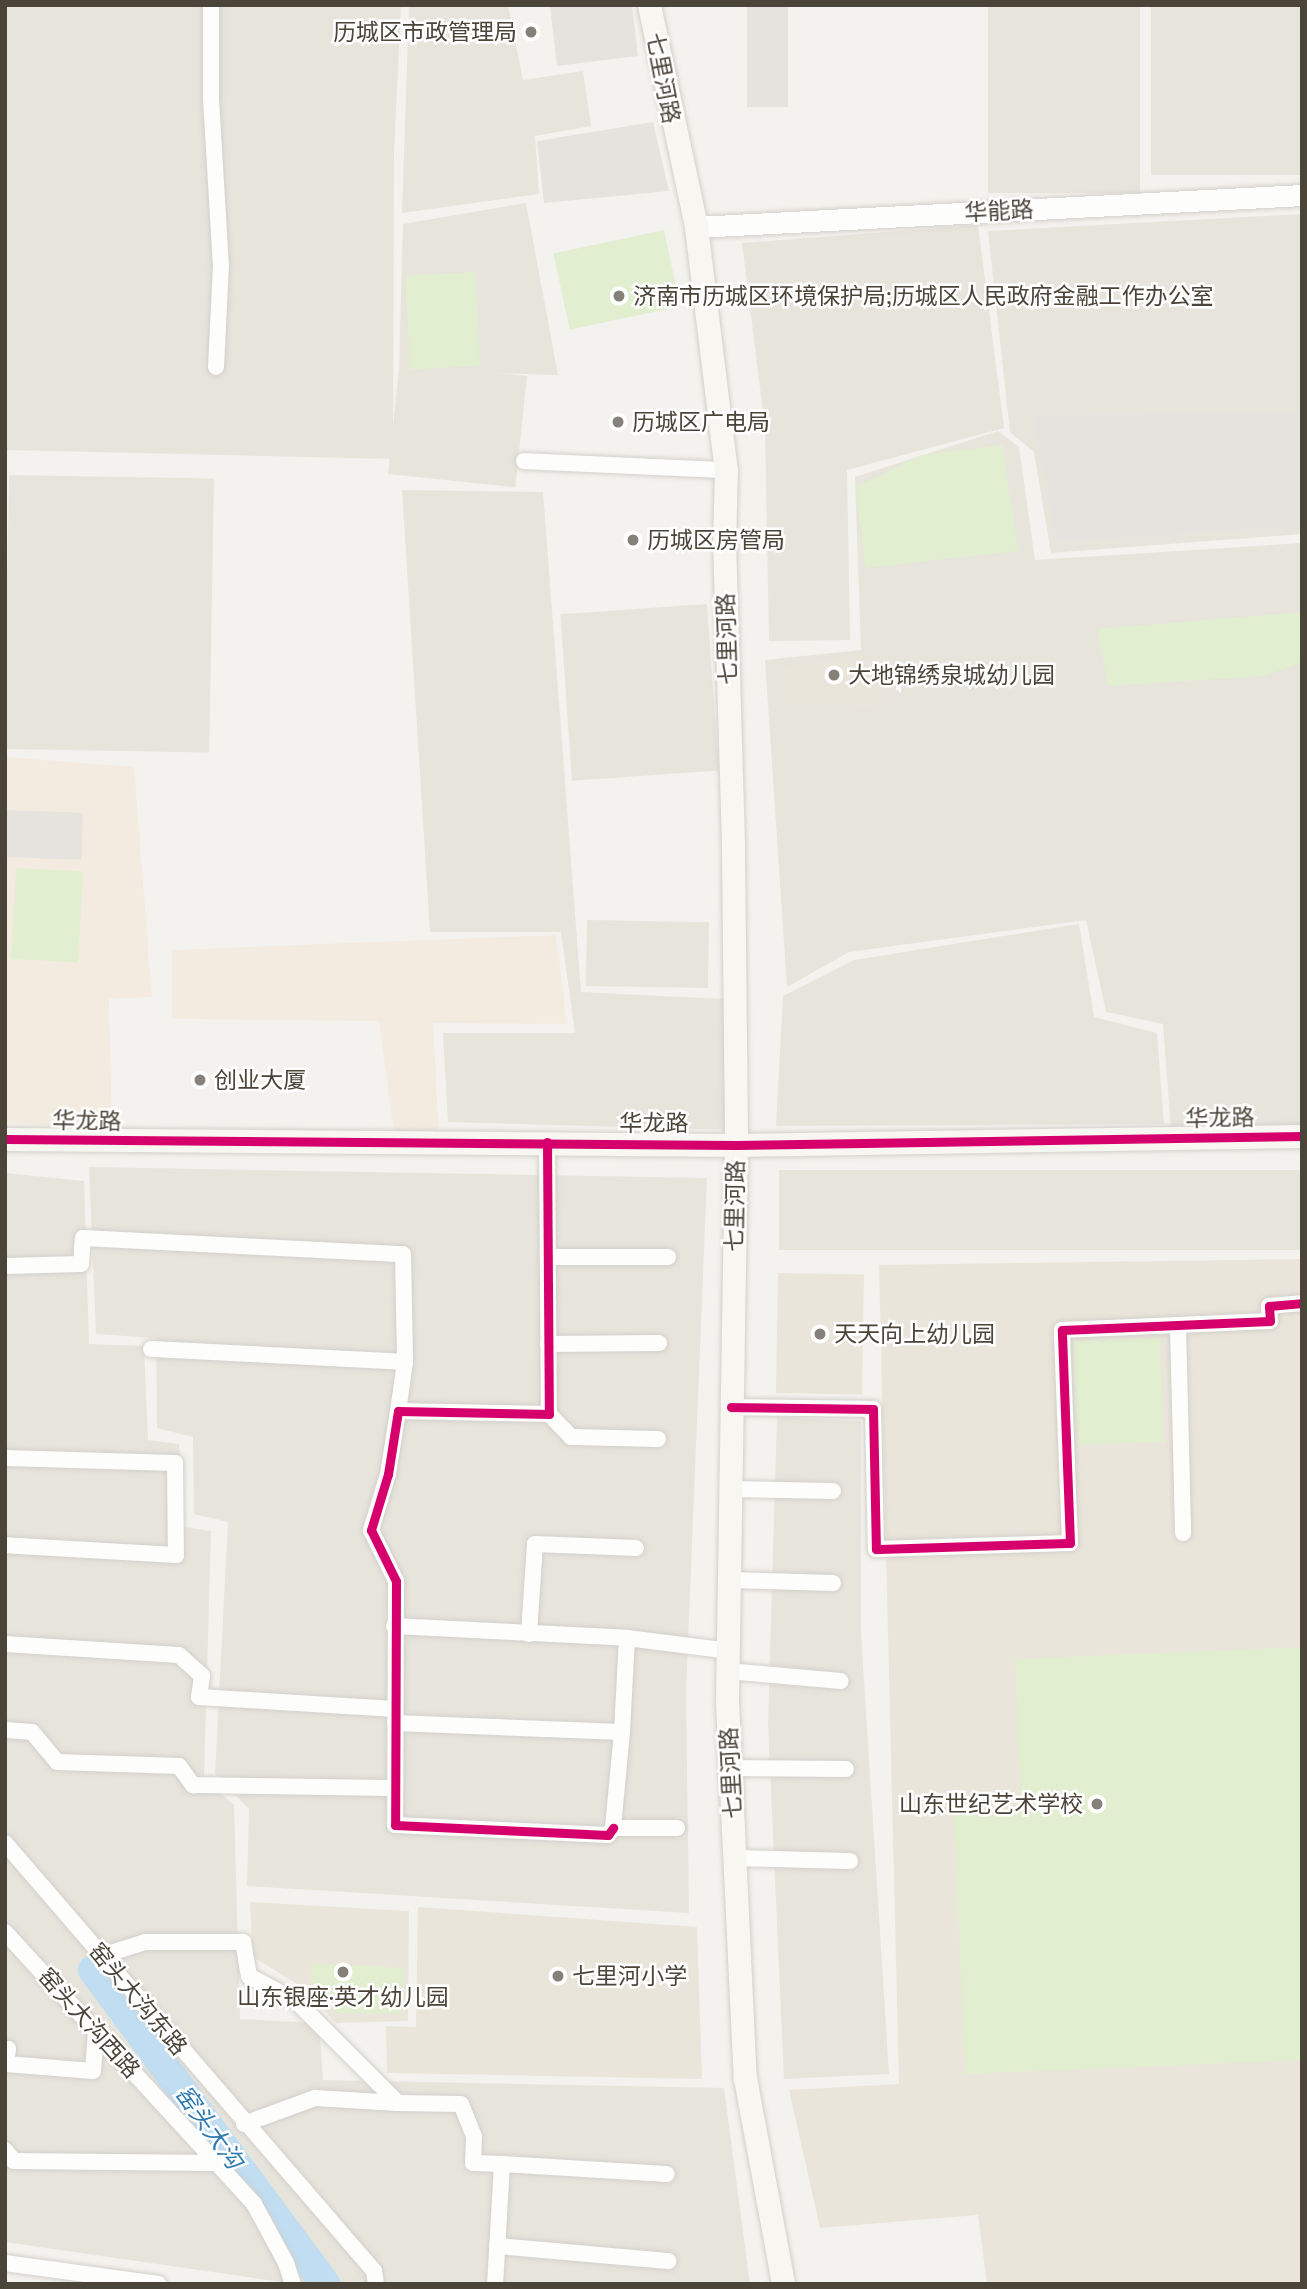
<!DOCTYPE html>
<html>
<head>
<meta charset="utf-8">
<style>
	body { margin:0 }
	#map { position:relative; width:1307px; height:2289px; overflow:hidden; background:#f4f2ee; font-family:"Space Grotesk","Noto Sans SC",sans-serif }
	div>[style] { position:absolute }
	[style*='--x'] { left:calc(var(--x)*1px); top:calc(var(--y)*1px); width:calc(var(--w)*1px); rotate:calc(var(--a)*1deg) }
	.residential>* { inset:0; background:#e7e4dc; transform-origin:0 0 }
	.commercial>* { inset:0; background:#f3ebdf }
	.education>* { inset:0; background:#eae5da; transform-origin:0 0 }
	.green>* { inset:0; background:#e1eecf; transform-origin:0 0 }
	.parking>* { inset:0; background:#e6e3df; transform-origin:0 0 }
	.river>* { height:30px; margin:-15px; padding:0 15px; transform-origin:15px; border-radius:15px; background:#c0ddf1 }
	.roads { filter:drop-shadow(0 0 2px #d2d0cb) drop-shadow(0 0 2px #d2d0cb) }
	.minor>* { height:16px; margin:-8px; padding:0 8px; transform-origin:8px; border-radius:8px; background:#fdfdfc }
	.tertiary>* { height:21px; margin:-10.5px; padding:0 10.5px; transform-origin:10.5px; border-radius:10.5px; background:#fdfdfc }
	.secondary>* { height:23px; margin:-11.5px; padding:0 11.5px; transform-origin:11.5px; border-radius:11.5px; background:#f7f6f1 }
	.cycleway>* { height:9px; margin:-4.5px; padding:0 4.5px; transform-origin:4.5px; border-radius:4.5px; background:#d6006c }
	.dots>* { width:19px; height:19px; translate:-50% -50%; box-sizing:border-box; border:4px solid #fff; border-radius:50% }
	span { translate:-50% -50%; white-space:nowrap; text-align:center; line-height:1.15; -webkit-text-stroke:5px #fff; paint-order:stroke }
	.poi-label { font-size:23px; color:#4b4439 }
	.right { translate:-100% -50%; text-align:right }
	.left { translate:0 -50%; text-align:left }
	.street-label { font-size:23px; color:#4b4439 }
	.water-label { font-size:24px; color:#2e7ab2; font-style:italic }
	.frame { position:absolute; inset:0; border:7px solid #4b4439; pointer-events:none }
</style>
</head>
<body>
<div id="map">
	<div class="residential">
		<div style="clip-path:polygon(5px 5px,401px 5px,394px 154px,393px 459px,5px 450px)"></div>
		<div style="clip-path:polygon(409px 5px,508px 5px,523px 80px,583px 71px,591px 126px,535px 136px,539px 194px,402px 213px)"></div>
		<div style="left:988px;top:5px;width:152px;height:188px"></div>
		<div style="left:1151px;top:5px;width:151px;height:170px"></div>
		<div style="clip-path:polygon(526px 203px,558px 375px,399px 370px,403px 224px)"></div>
		<div style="clip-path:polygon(1302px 214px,1302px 534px,1051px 553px,1034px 452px,1010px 432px,988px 231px)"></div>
		<div style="clip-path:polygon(978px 225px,1004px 428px,847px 470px,850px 640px,769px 641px,765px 428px,742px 243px)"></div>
		<div style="left:527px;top:376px;width:112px;height:128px;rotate:96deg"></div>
		<div style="clip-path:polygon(998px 431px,1019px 447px,1035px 560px,1302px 543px,1302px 1128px,1171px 1130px,1163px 1024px,1106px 1012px,1086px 920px,849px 952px,787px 987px,765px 660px,861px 650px,855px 477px)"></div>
		<div style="left:9px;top:475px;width:205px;height:274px;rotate:1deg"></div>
		<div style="clip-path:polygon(402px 490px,543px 492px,581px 992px,723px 999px,735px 1130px,448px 1122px,443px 1033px,575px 1033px,561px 932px,430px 932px)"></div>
		<div style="left:707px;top:604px;width:167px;height:147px;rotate:86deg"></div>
		<div style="left:587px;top:920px;width:122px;height:66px;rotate:1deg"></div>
		<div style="clip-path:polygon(1079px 924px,1094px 1017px,1157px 1033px,1164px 1124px,776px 1126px,783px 996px,854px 960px)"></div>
		<div style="clip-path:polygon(89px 1167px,707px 1178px,686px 1691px,689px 1913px,247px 1886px,249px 1809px,215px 1774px,228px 1522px,194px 1514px,193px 1437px,157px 1428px,156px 1338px,96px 1334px)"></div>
		<div style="left:1302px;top:1170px;width:80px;height:523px;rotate:90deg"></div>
		<div style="clip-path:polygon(5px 1173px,84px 1181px,89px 1344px,144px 1346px,148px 1440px,179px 1444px,184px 1527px,211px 1531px,204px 1778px,234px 1805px,240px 2019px,319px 2023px,323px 2080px,724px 2088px,750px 2284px,295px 2284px,5px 2242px)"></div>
		<div style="clip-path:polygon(777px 1417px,861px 1421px,861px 1633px,889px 2074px,784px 2079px,768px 1724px)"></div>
	</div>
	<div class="commercial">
		<div style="clip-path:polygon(5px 757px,134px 767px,152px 997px,109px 999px,112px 1129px,5px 1122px)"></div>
		<div style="clip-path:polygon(556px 935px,567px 1024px,433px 1023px,439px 1134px,394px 1133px,379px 1021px,172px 1019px,172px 950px)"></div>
	</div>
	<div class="education">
		<div style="clip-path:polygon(860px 655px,880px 665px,885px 684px,883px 699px,870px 709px,846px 702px,787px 705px,784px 667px)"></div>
		<div style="clip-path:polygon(1302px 1259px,1302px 2284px,987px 2284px,978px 2215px,820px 2228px,789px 2090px,899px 2084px,879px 1265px)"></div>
		<div style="left:778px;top:1273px;width:86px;height:120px;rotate:1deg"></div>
		<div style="clip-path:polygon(250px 1902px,409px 1911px,408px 2021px,336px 2023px,302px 1987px,253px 1957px)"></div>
		<div style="clip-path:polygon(418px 1907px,697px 1927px,702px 2079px,387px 2073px,386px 2026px,416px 2027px)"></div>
	</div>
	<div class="green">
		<div style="left:664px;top:230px;width:78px;height:113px;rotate:78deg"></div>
		<div style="left:475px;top:272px;width:94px;height:70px;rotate:87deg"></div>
		<div style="clip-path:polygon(1002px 445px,1018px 551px,865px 568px,856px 487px,921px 455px)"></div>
		<div style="clip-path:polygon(1302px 612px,1302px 662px,1264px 676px,1108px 686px,1098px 629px)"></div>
		<div style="left:16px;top:868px;width:67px;height:91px;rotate:3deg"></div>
		<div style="left:1160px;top:1338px;width:104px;height:86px;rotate:88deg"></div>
		<div style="clip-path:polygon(1302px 1647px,1302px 2060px,965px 2074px,954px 1812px,1021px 1808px,1015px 1659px)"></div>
		<div style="clip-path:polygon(312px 1963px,404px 1968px,402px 2014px,338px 2013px,310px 1989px)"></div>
	</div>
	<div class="parking">
		<div style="clip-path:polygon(632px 5px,638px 56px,557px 66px,550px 6px)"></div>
		<div style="left:747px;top:5px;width:41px;height:102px"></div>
		<div style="clip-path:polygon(653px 122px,669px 191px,544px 203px,537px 141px)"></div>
		<div style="clip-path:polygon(1302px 413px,1302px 526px,1057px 542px,1033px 415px)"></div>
		<div style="left:5px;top:810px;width:78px;height:47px;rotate:2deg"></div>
	</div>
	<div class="river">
		<div style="--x:93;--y:1970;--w:390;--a:53.5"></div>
	</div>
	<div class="roads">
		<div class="minor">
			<div style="--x:211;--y:5;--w:94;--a:90"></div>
			<div style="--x:211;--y:99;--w:166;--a:86.6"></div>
			<div style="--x:221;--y:265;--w:102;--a:92.8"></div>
			<div style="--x:524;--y:461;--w:202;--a:2.6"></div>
			<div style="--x:547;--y:1142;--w:272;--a:89.6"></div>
			<div style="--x:549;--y:1414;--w:151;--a:-178.9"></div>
			<div style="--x:398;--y:1411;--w:64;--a:99"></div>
			<div style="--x:388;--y:1474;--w:59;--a:106.9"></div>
			<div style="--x:371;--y:1530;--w:57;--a:63.9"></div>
			<div style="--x:396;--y:1581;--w:244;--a:90.2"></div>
			<div style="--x:395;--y:1825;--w:213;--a:2.7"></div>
			<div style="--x:608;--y:1835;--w:9;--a:-54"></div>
			<div style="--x:548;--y:1257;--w:120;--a:0"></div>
			<div style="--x:5;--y:1266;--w:76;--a:-1.5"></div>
			<div style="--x:81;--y:1264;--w:26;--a:-86"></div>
			<div style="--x:83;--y:1238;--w:320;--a:2.9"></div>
			<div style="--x:403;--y:1254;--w:108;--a:88.9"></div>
			<div style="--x:405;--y:1362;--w:49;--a:98.1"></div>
			<div style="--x:1178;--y:1325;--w:208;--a:88.6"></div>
			<div style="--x:548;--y:1344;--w:111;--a:-0.5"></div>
			<div style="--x:151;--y:1349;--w:254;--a:2.9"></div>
			<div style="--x:731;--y:1407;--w:142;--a:0.8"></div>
			<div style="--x:873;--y:1409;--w:140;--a:88.8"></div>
			<div style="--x:876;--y:1549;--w:194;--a:-1.8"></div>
			<div style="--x:1070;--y:1543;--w:213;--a:-92.2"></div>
			<div style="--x:1062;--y:1330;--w:208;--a:-2.5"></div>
			<div style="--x:1270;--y:1321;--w:15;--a:-94"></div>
			<div style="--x:1269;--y:1306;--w:33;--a:-5"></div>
			<div style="--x:549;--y:1414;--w:32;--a:46"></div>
			<div style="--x:571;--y:1437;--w:87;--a:1.3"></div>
			<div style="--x:5;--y:1458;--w:170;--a:1.7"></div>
			<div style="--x:175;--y:1463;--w:92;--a:89.4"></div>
			<div style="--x:176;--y:1555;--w:171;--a:-176.7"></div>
			<div style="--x:731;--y:1489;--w:102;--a:1.1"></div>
			<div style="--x:731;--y:1580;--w:102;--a:1.7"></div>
			<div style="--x:394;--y:1626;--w:233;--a:2.9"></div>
			<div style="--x:627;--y:1638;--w:104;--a:7.2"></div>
			<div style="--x:529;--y:1634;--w:90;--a:-86.2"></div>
			<div style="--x:535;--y:1544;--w:101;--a:2.3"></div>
			<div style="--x:5;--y:1644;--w:174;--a:3.6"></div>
			<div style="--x:179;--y:1655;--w:31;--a:42"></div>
			<div style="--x:202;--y:1676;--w:21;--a:98"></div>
			<div style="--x:199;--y:1697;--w:196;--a:3.5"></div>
			<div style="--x:728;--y:1671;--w:113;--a:5.1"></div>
			<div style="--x:395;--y:1723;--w:227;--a:2.3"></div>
			<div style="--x:622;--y:1732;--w:94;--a:-87"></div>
			<div style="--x:5;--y:1730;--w:27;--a:4"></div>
			<div style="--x:32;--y:1732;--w:39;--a:50"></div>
			<div style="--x:57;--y:1762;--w:122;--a:1.9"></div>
			<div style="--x:179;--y:1766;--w:24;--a:54"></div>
			<div style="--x:193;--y:1785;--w:202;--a:0.9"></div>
			<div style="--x:622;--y:1732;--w:96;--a:95.4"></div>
			<div style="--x:613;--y:1828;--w:64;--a:0"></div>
			<div style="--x:730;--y:1768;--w:116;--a:0.5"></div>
			<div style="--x:5;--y:1843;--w:565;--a:49.23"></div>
			<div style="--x:374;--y:2271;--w:13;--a:81"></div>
			<div style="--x:735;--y:1858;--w:115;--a:1.5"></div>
			<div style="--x:5;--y:1932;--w:369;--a:47.5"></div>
			<div style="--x:254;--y:2204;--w:67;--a:61.5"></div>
			<div style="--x:286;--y:2263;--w:22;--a:72"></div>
			<div style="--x:101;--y:1956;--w:46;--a:-17.7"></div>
			<div style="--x:145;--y:1942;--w:98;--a:0"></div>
			<div style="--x:243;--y:1942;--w:35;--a:80"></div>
			<div style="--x:249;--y:1976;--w:53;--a:28"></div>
			<div style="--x:296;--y:2001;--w:144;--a:45"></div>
			<div style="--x:398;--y:2103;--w:63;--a:0.9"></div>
			<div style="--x:461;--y:2104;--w:35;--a:68"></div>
			<div style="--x:474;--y:2137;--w:26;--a:92"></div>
			<div style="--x:473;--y:2163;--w:29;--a:2"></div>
			<div style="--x:502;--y:2164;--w:120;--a:93.3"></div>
			<div style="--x:5;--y:2049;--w:3;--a:0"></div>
			<div style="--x:8;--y:2049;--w:15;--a:98"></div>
			<div style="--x:6;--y:2064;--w:87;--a:4.6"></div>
			<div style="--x:93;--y:2071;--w:40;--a:-85.7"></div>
			<div style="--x:244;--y:2124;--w:76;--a:-20.1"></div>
			<div style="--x:315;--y:2098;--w:83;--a:3.4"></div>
			<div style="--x:5;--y:2150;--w:14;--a:51"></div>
			<div style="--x:14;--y:2161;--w:202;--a:0.6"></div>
			<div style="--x:502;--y:2164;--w:165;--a:3.5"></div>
			<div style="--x:497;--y:2246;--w:172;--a:5"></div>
			<div style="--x:5;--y:2263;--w:155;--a:7.8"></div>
		</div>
		<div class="tertiary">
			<div style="--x:696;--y:227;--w:607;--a:-3.02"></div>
		</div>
		<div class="secondary">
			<div style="--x:649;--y:5;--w:227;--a:78"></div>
			<div style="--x:696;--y:227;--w:245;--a:83"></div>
			<div style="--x:726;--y:470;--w:70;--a:91.6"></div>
			<div style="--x:724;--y:540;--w:308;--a:88.3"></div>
			<div style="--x:733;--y:848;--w:297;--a:89.4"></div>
			<div style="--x:736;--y:1145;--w:557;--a:90.93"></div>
			<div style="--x:727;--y:1702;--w:376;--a:87.3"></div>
			<div style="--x:745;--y:2078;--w:209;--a:79.5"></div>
			<div style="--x:5;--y:1139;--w:731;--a:0.47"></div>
			<div style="--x:736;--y:1145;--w:566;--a:-0.91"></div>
		</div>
	</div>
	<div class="cycleway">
		<div style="--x:5;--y:1139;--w:731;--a:0.47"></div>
		<div style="--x:736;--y:1145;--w:566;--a:-0.91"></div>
		<div style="--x:547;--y:1142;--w:272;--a:89.6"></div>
		<div style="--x:549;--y:1414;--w:151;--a:-178.9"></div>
		<div style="--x:398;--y:1411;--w:64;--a:99"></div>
		<div style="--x:388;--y:1474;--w:59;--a:106.9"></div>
		<div style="--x:371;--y:1530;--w:57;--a:63.9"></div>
		<div style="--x:396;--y:1581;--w:244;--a:90.2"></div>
		<div style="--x:395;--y:1825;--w:213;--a:2.7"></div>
		<div style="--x:608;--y:1835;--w:9;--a:-54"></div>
		<div style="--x:731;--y:1407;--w:142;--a:0.8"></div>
		<div style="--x:873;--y:1409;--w:140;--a:88.8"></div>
		<div style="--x:876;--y:1549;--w:194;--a:-1.8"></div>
		<div style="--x:1070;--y:1543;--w:213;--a:-92.2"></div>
		<div style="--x:1062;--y:1330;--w:208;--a:-2.5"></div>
		<div style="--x:1270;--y:1321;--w:15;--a:-94"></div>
		<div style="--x:1269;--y:1306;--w:33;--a:-5"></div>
	</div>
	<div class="dots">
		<div style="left:531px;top:32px;background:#868178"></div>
		<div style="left:619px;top:296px;background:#868178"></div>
		<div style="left:618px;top:422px;background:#868178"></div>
		<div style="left:633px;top:540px;background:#868178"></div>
		<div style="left:834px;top:675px;background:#868178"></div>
		<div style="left:200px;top:1080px;background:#868178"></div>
		<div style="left:820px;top:1334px;background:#868178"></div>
		<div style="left:1097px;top:1804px;background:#868178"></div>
		<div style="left:343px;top:1972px;background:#868178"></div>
		<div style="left:558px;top:1976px;background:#868178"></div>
	</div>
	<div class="poi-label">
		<span class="right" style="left:517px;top:32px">历城区市政管理局</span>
		<span class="left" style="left:633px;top:296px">济南市历城区环境保护局;历城区人民政府金融工作办公室</span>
		<span class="left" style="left:632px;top:422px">历城区广电局</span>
		<span class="left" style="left:647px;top:540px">历城区房管局</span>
		<span class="left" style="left:848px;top:675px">大地锦绣泉城幼儿园</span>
		<span class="left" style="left:214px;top:1080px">创业大厦</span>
		<span class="left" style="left:834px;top:1334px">天天向上幼儿园</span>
		<span class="right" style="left:1083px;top:1804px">山东世纪艺术学校</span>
		<span class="left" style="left:572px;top:1976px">七里河小学</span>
		<span style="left:343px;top:1997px">山东银座·英才幼儿园</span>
	</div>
	<div class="street-label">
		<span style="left:663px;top:78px;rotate:79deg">七里河路</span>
		<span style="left:999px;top:211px;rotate:-3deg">华能路</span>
		<span style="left:727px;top:639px;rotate:-92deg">七里河路</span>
		<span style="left:1220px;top:1118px;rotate:-1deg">华龙路</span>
		<span style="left:87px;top:1121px;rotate:1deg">华龙路</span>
		<span style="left:654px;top:1123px">华龙路</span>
		<span style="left:735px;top:1206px;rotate:-89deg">七里河路</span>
		<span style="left:731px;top:1773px;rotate:-93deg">七里河路</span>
		<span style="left:138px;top:1999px;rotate:50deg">窑头大沟东路</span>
		<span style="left:89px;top:2023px;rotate:48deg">窑头大沟西路</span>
	</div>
	<div class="water-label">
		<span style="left:209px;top:2127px;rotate:54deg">窑头大沟</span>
	</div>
	<div class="frame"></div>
</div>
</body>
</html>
